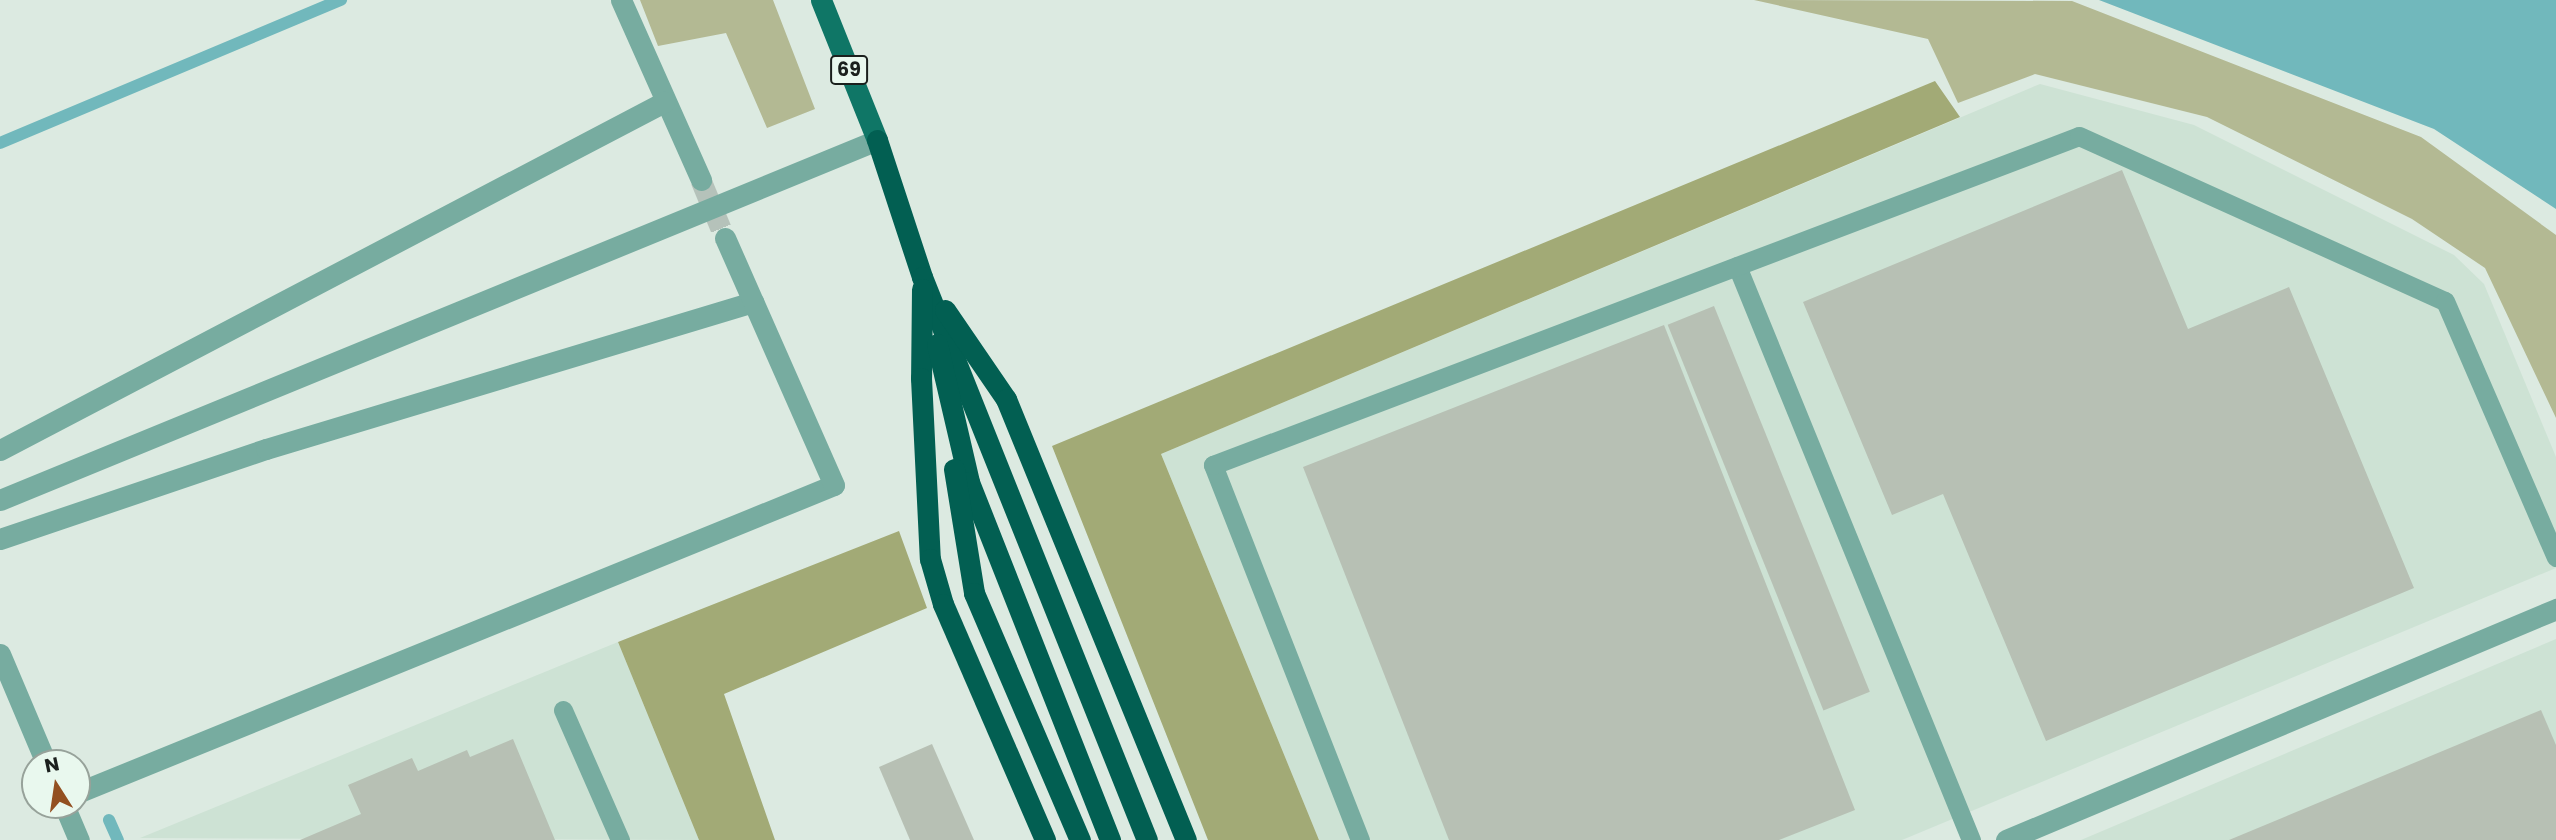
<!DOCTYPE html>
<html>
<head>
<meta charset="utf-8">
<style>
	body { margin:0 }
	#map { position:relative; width:2556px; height:840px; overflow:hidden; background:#dceae1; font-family:Poppins,sans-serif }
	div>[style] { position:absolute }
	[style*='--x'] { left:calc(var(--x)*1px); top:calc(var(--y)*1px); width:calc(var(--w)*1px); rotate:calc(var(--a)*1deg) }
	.built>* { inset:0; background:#cde2d4 }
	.green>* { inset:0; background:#b3b993 }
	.forest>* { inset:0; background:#a2aa76 }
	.water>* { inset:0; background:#71b8bc }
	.stream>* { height:12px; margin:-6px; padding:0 6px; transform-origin:6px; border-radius:6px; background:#71b8bc }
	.building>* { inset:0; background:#b7c0b4; transform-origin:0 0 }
	.minor-tunnel>* { height:21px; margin-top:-10.5px; transform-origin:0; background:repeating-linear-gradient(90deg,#b5c2ba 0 21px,transparent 0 31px) }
	.service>* { height:19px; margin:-9.5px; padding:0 9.5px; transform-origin:9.5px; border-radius:9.5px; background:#77aca0 }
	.minor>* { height:21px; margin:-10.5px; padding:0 10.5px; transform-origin:10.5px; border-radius:10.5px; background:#77aca0 }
	.tertiary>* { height:21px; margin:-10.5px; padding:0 10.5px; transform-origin:10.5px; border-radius:10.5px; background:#77aca0 }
	.primary>* { height:21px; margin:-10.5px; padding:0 10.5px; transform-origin:10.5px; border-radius:10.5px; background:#0f7666 }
	.motorway>* { height:21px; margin:-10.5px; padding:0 10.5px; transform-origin:10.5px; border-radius:10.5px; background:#025f52 }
	span { translate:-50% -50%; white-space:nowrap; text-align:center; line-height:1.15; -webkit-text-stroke:5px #e9f8ee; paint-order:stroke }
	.shield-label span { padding:2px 5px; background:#e9f8ee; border:2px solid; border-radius:5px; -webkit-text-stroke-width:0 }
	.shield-label { font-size:19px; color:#1b201d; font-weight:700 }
	.north { position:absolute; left:21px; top:749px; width:70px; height:70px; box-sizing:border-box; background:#e9f8ee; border:2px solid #97a29a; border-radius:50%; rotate:348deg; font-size:19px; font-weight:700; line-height:28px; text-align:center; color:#1b201d }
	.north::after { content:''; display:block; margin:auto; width:24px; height:32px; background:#935021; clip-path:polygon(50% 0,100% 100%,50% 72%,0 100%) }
</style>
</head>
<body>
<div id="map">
	<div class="built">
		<div style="clip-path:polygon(2040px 84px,2194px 125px,2454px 255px,2484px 284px,2556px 457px,2556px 568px,1902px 840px,1319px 840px,1161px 454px)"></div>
		<div style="clip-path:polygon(2556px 639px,2556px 840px,2081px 840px)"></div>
		<div style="clip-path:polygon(618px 642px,699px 840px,140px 838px)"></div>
	</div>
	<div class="green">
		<div style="clip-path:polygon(640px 0,773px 0,815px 109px,767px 128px,726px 33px,658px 46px)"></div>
		<div style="clip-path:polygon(1754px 0,2072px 1px,2421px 137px,2556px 235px,2556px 418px,2485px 268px,2412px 219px,2207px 117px,2035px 74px,1958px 103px,1928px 39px)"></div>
	</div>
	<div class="forest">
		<div style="clip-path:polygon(1935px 81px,1960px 117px,1161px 454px,1319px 840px,1208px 840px,1052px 446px)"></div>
		<div style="clip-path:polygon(899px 531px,927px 608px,724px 694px,775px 840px,699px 840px,618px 642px)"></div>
	</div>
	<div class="water">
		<div style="clip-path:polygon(2099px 0,2556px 0,2556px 209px,2434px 129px)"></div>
	</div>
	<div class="stream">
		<div style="--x:0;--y:143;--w:370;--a:-22.8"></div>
		<div style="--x:109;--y:820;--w:22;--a:66"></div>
	</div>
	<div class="building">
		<div style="clip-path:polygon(2122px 170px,2188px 329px,2289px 287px,2414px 588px,2046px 741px,1943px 494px,1892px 515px,1803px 302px)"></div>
		<div style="left:1714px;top:306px;width:416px;height:50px;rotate:68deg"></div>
		<div style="clip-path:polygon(1664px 325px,1855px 810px,1779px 840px,1449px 840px,1303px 467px)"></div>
		<div style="clip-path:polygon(2541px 710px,2556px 745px,2556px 840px,2229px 840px)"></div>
		<div style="clip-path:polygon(513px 739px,555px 840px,300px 840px,361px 814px,348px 785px,412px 758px,418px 771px,467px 750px,470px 757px)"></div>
		<div style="clip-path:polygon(932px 744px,974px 840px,910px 840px,879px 767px)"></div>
	</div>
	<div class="minor-tunnel">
		<div style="--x:701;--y:180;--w:63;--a:67.5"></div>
	</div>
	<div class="service">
		<div style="--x:1737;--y:266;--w:620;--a:67.82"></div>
		<div style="--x:563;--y:710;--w:142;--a:66.3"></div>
		<div style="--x:1360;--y:840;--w:403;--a:-111.4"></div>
		<div style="--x:1213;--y:465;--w:926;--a:-20.8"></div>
		<div style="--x:2079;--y:136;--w:401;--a:24.3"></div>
		<div style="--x:2445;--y:301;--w:279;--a:66.6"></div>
	</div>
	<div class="minor">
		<div style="--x:621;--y:0;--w:197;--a:66"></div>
		<div style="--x:0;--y:450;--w:750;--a:-27.66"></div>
		<div style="--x:0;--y:539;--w:281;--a:-18.7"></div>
		<div style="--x:266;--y:449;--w:509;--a:-16.8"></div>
		<div style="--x:77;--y:793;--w:817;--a:-22.14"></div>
		<div style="--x:834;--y:485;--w:270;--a:-113.8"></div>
	</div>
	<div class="tertiary">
		<div style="--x:0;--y:500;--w:948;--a:-22.32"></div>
		<div style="--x:0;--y:654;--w:118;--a:67.1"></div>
		<div style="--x:64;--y:805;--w:38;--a:67"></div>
		<div style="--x:2006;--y:840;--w:597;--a:-22.78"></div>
	</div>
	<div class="primary">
		<div style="--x:821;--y:0;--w:151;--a:68.2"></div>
	</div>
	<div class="motorway">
		<div style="--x:877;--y:140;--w:144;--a:71.8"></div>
		<div style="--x:922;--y:277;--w:606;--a:68.22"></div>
		<div style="--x:922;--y:289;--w:89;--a:90.6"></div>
		<div style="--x:921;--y:378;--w:181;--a:87.2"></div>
		<div style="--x:930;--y:559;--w:47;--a:73.9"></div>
		<div style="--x:943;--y:604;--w:257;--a:66.6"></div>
		<div style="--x:945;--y:310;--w:108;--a:55.6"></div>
		<div style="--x:1006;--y:399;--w:476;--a:67.8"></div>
		<div style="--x:937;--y:344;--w:142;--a:76.9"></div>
		<div style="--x:969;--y:482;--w:385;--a:68.5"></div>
		<div style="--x:954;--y:469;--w:126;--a:80.8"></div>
		<div style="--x:974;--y:593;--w:269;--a:66.8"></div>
	</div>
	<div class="shield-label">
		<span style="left:849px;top:70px">69</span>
	</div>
	<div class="north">N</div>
</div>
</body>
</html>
